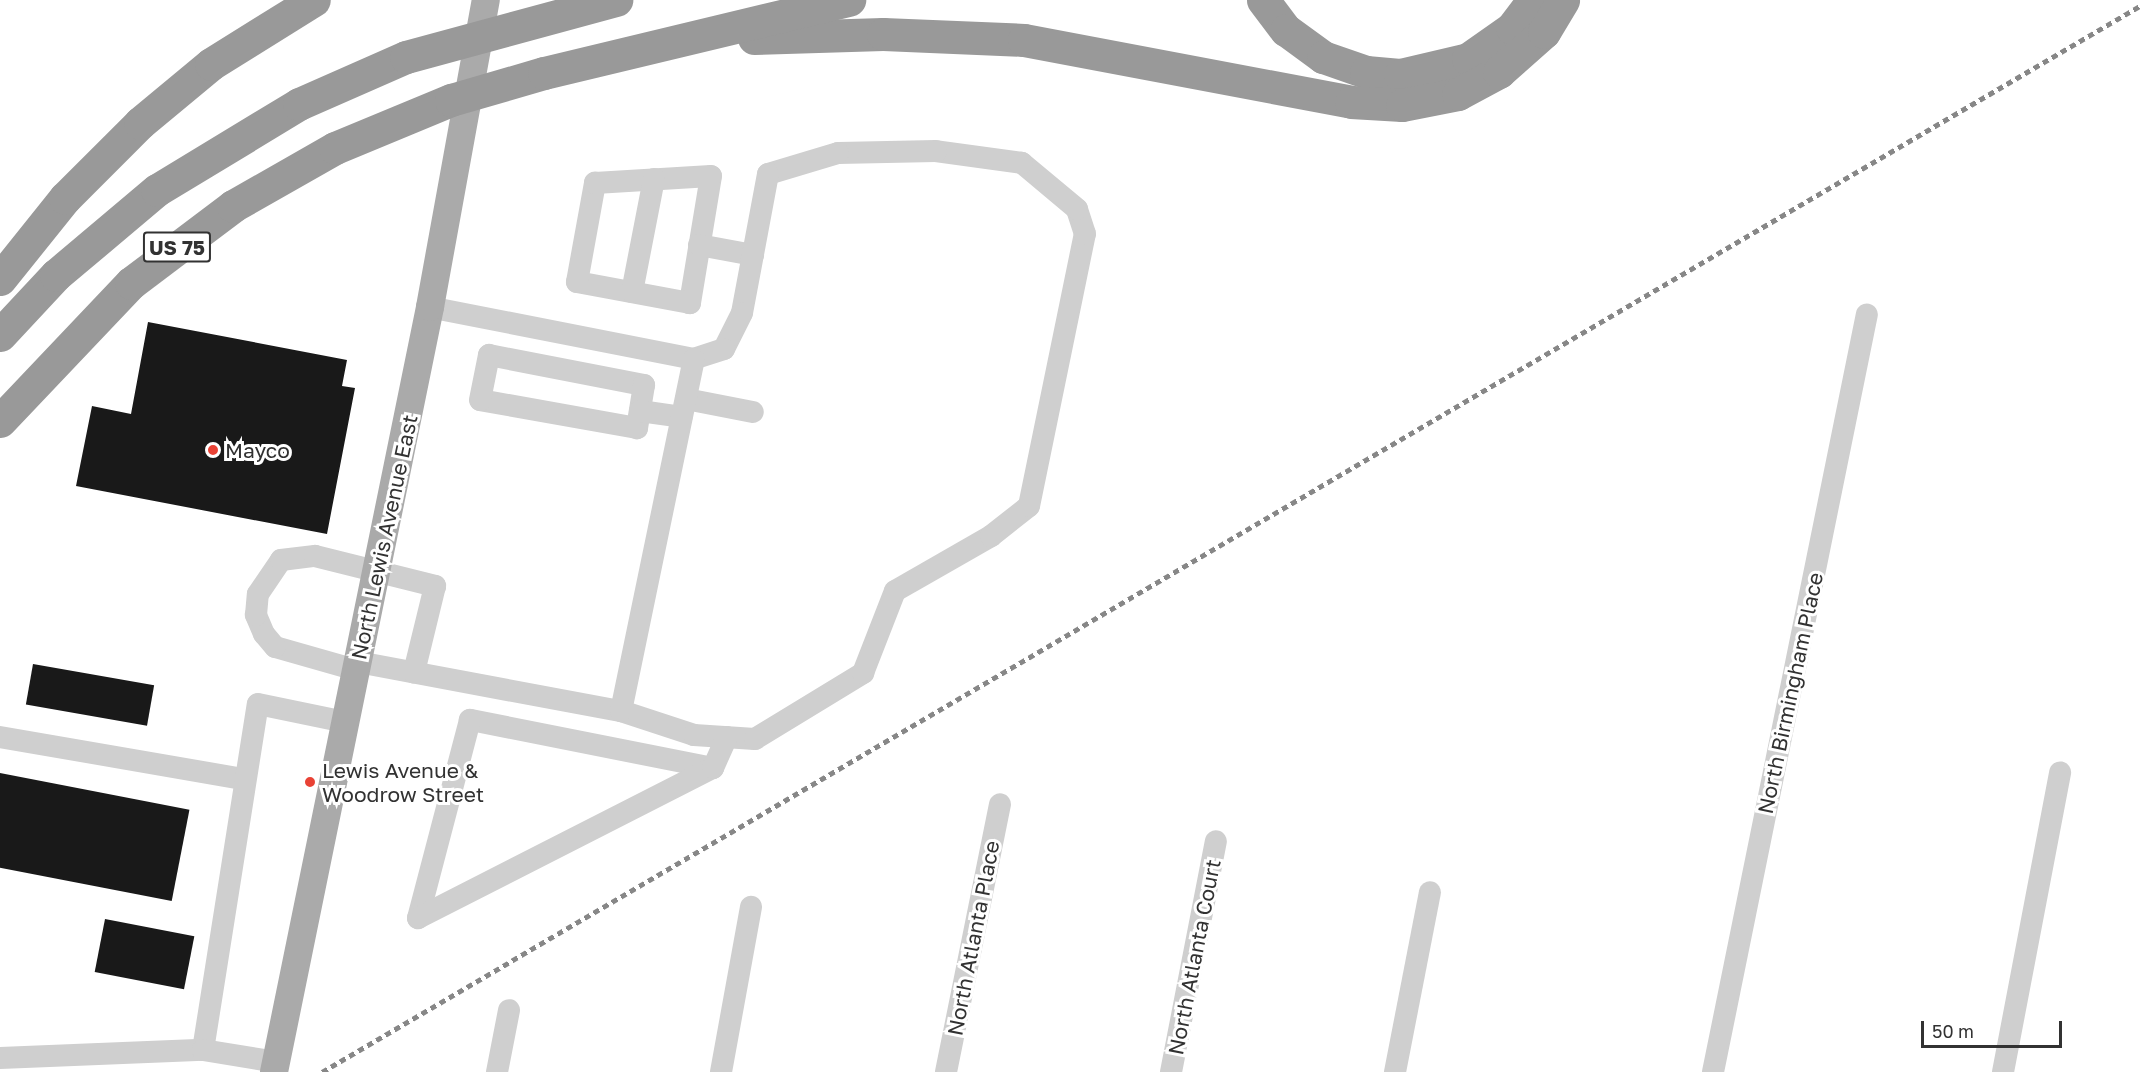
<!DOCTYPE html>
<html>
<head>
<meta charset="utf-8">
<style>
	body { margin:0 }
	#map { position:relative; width:2140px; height:1072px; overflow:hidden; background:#fff; font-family:"Golos Text",sans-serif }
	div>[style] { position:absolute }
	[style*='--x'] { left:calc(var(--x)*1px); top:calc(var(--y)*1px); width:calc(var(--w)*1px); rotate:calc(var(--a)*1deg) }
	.building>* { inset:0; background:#191919; transform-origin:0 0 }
	.minor>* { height:22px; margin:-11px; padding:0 11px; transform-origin:11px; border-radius:11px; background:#cfcfcf }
	.major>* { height:28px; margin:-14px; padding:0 14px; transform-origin:14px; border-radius:14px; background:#aaa }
	.highway>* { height:33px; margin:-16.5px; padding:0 16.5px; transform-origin:16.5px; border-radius:16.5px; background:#999 }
	.rail>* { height:4.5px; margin-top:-2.25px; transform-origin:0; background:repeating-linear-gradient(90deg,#878787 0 6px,transparent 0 10.5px) }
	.dots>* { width:16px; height:16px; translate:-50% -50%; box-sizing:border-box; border:3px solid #fff; border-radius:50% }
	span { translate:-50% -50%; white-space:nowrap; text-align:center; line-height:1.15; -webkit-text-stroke:6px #fff; paint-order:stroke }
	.shield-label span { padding:2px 4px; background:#fff; border:2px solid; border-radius:4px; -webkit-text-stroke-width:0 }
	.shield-label { font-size:20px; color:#323232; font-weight:700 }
	.poi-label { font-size:21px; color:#323232 }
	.left { translate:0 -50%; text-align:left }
	.street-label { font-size:21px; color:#323232 }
	.scale { position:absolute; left:1921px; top:1021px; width:141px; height:27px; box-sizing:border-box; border:3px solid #323232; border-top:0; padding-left:8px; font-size:18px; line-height:21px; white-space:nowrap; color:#323232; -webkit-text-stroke:4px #fff; paint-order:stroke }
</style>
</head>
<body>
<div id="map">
	<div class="building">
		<div style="clip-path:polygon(148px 322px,347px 360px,342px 386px,355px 388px,327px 534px,76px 486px,92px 406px,131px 414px)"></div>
		<div style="left:33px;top:664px;width:123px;height:41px;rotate:10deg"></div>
		<div style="left:0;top:773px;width:193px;height:93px;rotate:11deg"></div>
		<div style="left:105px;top:919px;width:91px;height:54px;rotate:11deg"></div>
	</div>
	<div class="minor">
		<div style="--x:711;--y:176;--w:129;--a:99.4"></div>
		<div style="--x:690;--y:303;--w:115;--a:-169.5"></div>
		<div style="--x:577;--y:282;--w:101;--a:-79.7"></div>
		<div style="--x:595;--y:183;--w:116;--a:-3.5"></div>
		<div style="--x:699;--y:245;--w:55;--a:10.5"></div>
		<div style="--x:632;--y:292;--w:115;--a:-79"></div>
		<div style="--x:489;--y:355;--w:158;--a:11"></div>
		<div style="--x:644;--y:385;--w:44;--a:99.2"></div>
		<div style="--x:637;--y:428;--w:159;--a:-169.9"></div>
		<div style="--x:480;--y:400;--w:46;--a:-78.7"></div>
		<div style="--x:686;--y:399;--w:68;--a:11"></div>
		<div style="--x:640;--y:411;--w:42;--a:8.1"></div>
		<div style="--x:358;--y:662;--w:268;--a:10.6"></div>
		<div style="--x:621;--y:711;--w:77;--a:18.2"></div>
		<div style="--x:694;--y:735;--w:61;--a:3.8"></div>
		<div style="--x:755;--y:739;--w:127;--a:-31.4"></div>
		<div style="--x:863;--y:673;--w:88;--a:-68.7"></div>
		<div style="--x:895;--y:591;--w:111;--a:-29.8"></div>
		<div style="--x:991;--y:536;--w:48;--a:-38.3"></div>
		<div style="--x:1029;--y:506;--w:278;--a:-78.4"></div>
		<div style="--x:1085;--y:234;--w:26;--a:-108"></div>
		<div style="--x:1077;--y:209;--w:72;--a:-140.1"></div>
		<div style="--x:1022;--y:163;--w:87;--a:-172.1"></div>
		<div style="--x:936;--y:151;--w:98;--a:178.8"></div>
		<div style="--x:838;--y:153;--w:73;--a:163.3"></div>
		<div style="--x:768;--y:174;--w:141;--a:100.6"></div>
		<div style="--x:742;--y:313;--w:40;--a:116.6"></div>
		<div style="--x:724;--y:349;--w:32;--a:162"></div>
		<div style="--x:694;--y:359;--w:269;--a:-168.9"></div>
		<div style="--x:356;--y:670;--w:84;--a:-164.1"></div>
		<div style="--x:275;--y:647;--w:17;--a:-130"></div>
		<div style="--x:264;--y:634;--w:21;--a:-113"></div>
		<div style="--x:256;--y:615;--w:21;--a:-85"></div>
		<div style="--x:258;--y:594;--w:41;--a:-55.9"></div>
		<div style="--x:281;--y:560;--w:34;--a:-7"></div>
		<div style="--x:315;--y:556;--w:124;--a:14"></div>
		<div style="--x:435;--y:586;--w:89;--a:103.7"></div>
		<div style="--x:621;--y:711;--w:359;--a:-78.3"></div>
		<div style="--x:0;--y:737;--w:247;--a:9.8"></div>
		<div style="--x:713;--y:768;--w:248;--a:-168.8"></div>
		<div style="--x:470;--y:720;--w:205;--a:104.7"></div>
		<div style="--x:418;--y:918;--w:331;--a:-27"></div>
		<div style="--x:713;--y:768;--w:34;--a:-66"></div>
		<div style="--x:203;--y:1050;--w:350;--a:-81"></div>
		<div style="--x:258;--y:704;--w:89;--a:11.7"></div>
		<div style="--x:0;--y:1058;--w:203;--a:-2.3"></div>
		<div style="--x:203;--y:1050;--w:74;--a:9.3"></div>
		<div style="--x:497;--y:1072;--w:63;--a:-79"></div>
		<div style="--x:721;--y:1072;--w:168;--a:-79.7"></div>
		<div style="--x:946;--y:1072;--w:273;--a:-78.6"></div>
		<div style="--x:1171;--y:1072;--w:235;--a:-79"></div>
		<div style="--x:1395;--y:1072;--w:183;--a:-79"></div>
		<div style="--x:1713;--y:1072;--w:773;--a:-78.52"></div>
		<div style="--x:2003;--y:1072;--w:305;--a:-79.2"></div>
	</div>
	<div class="major">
		<div style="--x:274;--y:1072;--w:781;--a:-78.47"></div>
		<div style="--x:430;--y:307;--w:312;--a:-79.7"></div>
	</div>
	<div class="highway">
		<div style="--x:1263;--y:0;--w:38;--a:53"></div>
		<div style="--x:1286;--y:30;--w:46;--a:36.1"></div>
		<div style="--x:1323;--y:57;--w:46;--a:19.2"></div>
		<div style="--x:1366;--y:72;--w:34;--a:5"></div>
		<div style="--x:1400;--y:75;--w:70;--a:-13.2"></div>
		<div style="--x:1468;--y:59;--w:54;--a:-35.2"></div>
		<div style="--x:1512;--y:28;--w:35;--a:-53"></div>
		<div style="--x:754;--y:38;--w:129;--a:-1.8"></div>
		<div style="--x:883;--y:34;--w:141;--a:2.4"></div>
		<div style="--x:1024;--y:40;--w:333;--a:10.7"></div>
		<div style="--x:1351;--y:102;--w:51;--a:3.4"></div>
		<div style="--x:1402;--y:105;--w:57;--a:-11.1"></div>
		<div style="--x:1458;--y:94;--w:47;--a:-28.2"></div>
		<div style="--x:1499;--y:72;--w:60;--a:-41.6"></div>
		<div style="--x:1544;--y:32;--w:37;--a:-59"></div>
		<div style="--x:0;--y:279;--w:104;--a:-51.3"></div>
		<div style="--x:65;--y:198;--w:106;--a:-45"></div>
		<div style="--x:140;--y:123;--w:92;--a:-39.7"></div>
		<div style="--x:211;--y:64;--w:121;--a:-31.9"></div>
		<div style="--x:0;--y:335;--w:82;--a:-47"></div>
		<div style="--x:56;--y:275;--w:132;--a:-40.1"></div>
		<div style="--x:157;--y:190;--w:166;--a:-31.2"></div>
		<div style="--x:299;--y:104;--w:117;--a:-23.7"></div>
		<div style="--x:406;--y:57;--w:218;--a:-15.2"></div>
		<div style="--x:0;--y:421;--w:190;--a:-46.5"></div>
		<div style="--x:131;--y:283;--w:128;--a:-37"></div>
		<div style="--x:233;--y:206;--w:117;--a:-29.6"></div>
		<div style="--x:335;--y:148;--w:126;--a:-22.5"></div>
		<div style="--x:451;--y:100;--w:97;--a:-16.2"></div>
		<div style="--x:544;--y:73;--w:314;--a:-13.5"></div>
	</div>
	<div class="rail">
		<div style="--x:322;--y:1072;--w:2107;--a:-30.39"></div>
	</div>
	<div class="dots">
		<div style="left:213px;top:450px;background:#e94235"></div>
		<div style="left:310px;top:782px;background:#e94235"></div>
	</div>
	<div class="shield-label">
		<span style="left:177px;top:247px">US 75</span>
	</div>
	<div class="poi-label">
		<span class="left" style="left:225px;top:450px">Mayco</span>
		<span class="left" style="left:322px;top:782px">Lewis Avenue &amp;<br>Woodrow Street</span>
	</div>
	<div class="street-label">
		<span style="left:384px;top:537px;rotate:-78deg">North Lewis Avenue East</span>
		<span style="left:1790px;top:693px;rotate:-78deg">North Birmingham Place</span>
		<span style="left:973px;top:938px;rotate:-79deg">North Atlanta Place</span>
		<span style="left:1194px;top:957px;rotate:-79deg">North Atlanta Court</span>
	</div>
	<div class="scale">50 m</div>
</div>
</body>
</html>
